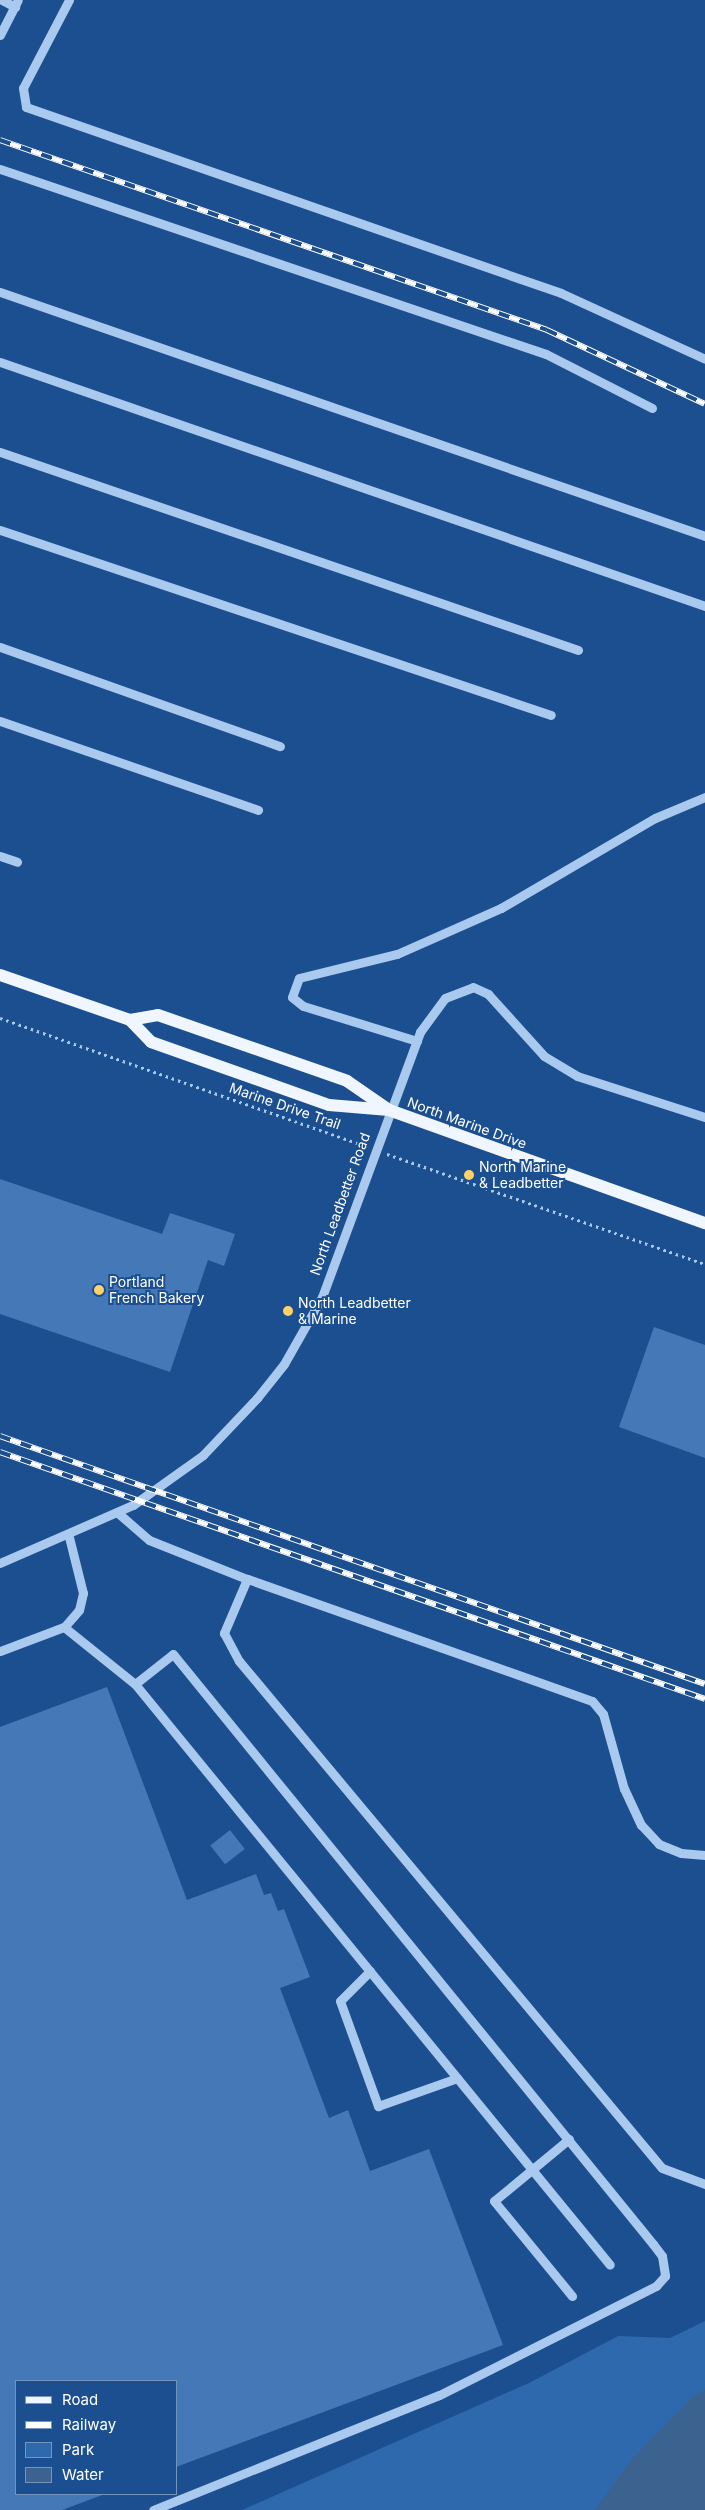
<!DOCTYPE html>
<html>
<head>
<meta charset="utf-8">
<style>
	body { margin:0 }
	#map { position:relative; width:705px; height:2510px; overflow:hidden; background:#1b4f8f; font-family:Inter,sans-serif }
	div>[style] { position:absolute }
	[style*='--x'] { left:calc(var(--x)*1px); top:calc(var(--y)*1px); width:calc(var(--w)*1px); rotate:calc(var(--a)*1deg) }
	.green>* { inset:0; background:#2e69ad }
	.water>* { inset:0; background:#3c6290 }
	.building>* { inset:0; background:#4478b7; transform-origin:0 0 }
	.path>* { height:3px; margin-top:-1.5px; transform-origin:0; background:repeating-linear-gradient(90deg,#a9c9ee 0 2.5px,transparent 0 6.5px) }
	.minor>* { height:9px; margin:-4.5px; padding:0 4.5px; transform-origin:4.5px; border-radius:4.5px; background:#a9c9ee }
	.major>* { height:12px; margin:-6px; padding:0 6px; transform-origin:6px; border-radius:6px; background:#f0f6ff }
	.rail>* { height:5.5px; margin-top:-2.75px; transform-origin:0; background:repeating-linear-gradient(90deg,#1b4f8f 0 11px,#fff 0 22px); box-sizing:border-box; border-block:1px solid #fff }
	.dots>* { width:14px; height:14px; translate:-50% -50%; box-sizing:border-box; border:2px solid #1b4f8f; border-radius:50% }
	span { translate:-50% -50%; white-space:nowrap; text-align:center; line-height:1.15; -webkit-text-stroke:4px #1b4f8f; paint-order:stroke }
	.street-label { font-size:14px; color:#fff }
	.poi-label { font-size:14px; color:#fff }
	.left { translate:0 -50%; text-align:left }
	.legend { position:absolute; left:15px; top:2380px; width:162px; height:115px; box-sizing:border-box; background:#1b4f8f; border:1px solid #7695bc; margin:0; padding:6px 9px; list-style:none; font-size:15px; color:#fff }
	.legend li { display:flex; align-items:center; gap:10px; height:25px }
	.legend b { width:25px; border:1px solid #7695bc }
</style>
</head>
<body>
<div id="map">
	<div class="green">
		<div style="clip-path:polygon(705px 2321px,705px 2510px,242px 2510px,531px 2382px,618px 2336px,670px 2338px)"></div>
	</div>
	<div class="water">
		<div style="clip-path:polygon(705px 2390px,705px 2510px,595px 2510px,631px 2460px,694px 2396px)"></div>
	</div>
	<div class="building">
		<div style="clip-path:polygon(0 1179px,162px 1234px,170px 1213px,235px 1234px,224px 1266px,208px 1260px,170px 1372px,0 1314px)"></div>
		<div style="clip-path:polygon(654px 1327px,705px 1345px,705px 1458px,619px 1427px)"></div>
		<div style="clip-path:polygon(107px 1687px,187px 1900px,256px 1874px,264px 1895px,271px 1893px,278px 1911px,284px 1909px,310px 1977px,280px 1988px,329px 2118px,348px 2110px,370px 2171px,429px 2149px,503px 2345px,176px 2467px,176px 2381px,16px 2381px,16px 2494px,105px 2494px,62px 2510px,0 2510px,0 1727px)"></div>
		<div style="left:230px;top:1830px;width:24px;height:25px;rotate:52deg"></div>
	</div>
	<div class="path">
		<div style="--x:0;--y:1018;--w:387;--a:19.3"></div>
		<div style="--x:387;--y:1154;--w:336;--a:19.1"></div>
	</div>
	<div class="minor">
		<div style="--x:2;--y:0;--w:15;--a:28"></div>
		<div style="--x:69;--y:0;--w:99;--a:117.6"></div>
		<div style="--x:23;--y:88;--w:19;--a:81"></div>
		<div style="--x:26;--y:107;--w:566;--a:19.17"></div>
		<div style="--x:561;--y:293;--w:158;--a:24.6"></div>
		<div style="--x:0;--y:35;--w:39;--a:-63"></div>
		<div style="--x:0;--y:169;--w:576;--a:18.72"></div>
		<div style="--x:546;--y:354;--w:119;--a:27"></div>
		<div style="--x:0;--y:292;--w:746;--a:19.09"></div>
		<div style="--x:0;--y:362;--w:746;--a:19.09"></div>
		<div style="--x:0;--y:452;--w:611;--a:18.91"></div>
		<div style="--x:0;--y:530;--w:581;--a:18.56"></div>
		<div style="--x:0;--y:647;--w:297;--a:19.5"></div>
		<div style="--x:0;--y:721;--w:273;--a:19"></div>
		<div style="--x:0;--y:856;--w:18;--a:19"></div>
		<div style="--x:417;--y:1041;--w:119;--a:-162.9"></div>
		<div style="--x:303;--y:1006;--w:14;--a:-141"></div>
		<div style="--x:292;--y:997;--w:20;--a:-70"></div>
		<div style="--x:299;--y:978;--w:101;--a:-13.8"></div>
		<div style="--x:397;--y:954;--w:114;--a:-23.9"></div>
		<div style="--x:501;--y:908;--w:178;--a:-30.3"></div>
		<div style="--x:655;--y:818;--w:54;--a:-22.8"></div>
		<div style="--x:118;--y:1513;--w:41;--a:41.1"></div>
		<div style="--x:149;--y:1540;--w:105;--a:21.7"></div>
		<div style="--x:69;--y:1537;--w:58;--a:76"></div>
		<div style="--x:83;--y:1593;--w:17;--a:103"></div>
		<div style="--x:79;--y:1610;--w:23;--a:131"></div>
		<div style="--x:64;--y:1627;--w:91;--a:38.8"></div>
		<div style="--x:135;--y:1684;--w:750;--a:50.73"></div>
		<div style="--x:0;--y:1563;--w:145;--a:-23.6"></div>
		<div style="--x:133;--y:1505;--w:86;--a:-35.5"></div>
		<div style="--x:203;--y:1455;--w:79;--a:-46.5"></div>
		<div style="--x:257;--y:1398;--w:43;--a:-51.5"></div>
		<div style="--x:284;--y:1364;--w:77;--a:-60.4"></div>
		<div style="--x:322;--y:1297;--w:283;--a:-69.7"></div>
		<div style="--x:420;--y:1032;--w:42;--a:-53.7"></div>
		<div style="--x:445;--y:998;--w:30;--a:-21"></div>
		<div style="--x:473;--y:987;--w:17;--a:25"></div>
		<div style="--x:488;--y:994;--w:84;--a:47.9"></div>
		<div style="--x:544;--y:1056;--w:39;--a:31"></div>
		<div style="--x:577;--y:1076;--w:134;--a:17.8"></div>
		<div style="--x:0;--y:1651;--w:68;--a:-20.6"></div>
		<div style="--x:135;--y:1684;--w:48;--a:-38.3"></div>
		<div style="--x:173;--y:1654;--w:761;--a:50.87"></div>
		<div style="--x:653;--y:2244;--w:15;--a:53"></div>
		<div style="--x:662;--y:2256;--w:20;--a:81"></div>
		<div style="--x:665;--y:2276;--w:13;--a:132"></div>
		<div style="--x:656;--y:2286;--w:243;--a:153.3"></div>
		<div style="--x:439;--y:2395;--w:308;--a:158.1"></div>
		<div style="--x:705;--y:1855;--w:24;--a:-175"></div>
		<div style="--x:681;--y:1853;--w:24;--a:-158"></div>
		<div style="--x:659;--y:1844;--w:26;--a:-133"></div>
		<div style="--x:641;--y:1825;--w:40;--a:-115"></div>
		<div style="--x:624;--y:1789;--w:78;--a:-105.6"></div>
		<div style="--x:603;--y:1714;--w:17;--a:-130"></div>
		<div style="--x:592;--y:1701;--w:366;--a:-160.5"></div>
		<div style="--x:247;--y:1579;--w:59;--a:113.1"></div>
		<div style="--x:224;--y:1633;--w:32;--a:62"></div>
		<div style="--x:239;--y:1661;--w:660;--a:50.16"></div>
		<div style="--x:662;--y:2168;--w:46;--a:20.4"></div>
		<div style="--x:370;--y:1971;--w:42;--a:135"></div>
		<div style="--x:340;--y:2001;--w:112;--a:70.1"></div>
		<div style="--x:378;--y:2106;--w:84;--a:-19.5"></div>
		<div style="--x:569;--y:2139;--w:97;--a:140.4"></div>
		<div style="--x:494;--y:2201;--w:123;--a:50.6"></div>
	</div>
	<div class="major">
		<div style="--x:0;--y:975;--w:138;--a:19.1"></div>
		<div style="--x:130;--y:1020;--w:30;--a:46"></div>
		<div style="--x:151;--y:1042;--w:189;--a:19.5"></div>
		<div style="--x:329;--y:1105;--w:60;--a:4.8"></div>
		<div style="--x:389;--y:1110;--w:336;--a:19.7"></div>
		<div style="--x:130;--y:1020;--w:28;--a:-10"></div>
		<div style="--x:158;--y:1015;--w:200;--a:19.2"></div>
		<div style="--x:347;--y:1081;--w:51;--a:34.6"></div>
	</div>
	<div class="rail">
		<div style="--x:0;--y:140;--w:579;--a:19.15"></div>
		<div style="--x:547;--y:330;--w:174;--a:25.1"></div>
		<div style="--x:0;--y:1436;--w:747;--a:19.38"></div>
		<div style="--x:0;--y:1452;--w:747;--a:19.31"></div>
	</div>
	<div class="dots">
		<div style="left:469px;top:1175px;background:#ffd166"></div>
		<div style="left:99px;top:1290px;background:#ffd166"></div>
		<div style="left:288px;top:1311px;background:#ffd166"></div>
	</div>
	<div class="street-label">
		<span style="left:285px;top:1106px;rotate:19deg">Marine Drive Trail</span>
		<span style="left:467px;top:1123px;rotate:20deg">North Marine Drive</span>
		<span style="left:340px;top:1204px;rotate:-70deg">North Leadbetter Road</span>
	</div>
	<div class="poi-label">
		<span class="left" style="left:479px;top:1175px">North Marine<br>&amp; Leadbetter</span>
		<span class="left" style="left:109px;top:1290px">Portland<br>French Bakery</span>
		<span class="left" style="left:298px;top:1311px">North Leadbetter<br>&amp; Marine</span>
	</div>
	<ul class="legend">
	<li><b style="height:6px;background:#f0f6ff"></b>Road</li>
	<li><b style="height:6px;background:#fff"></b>Railway</li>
	<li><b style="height:14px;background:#2e69ad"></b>Park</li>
	<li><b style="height:14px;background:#3c6290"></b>Water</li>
	</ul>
</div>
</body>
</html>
